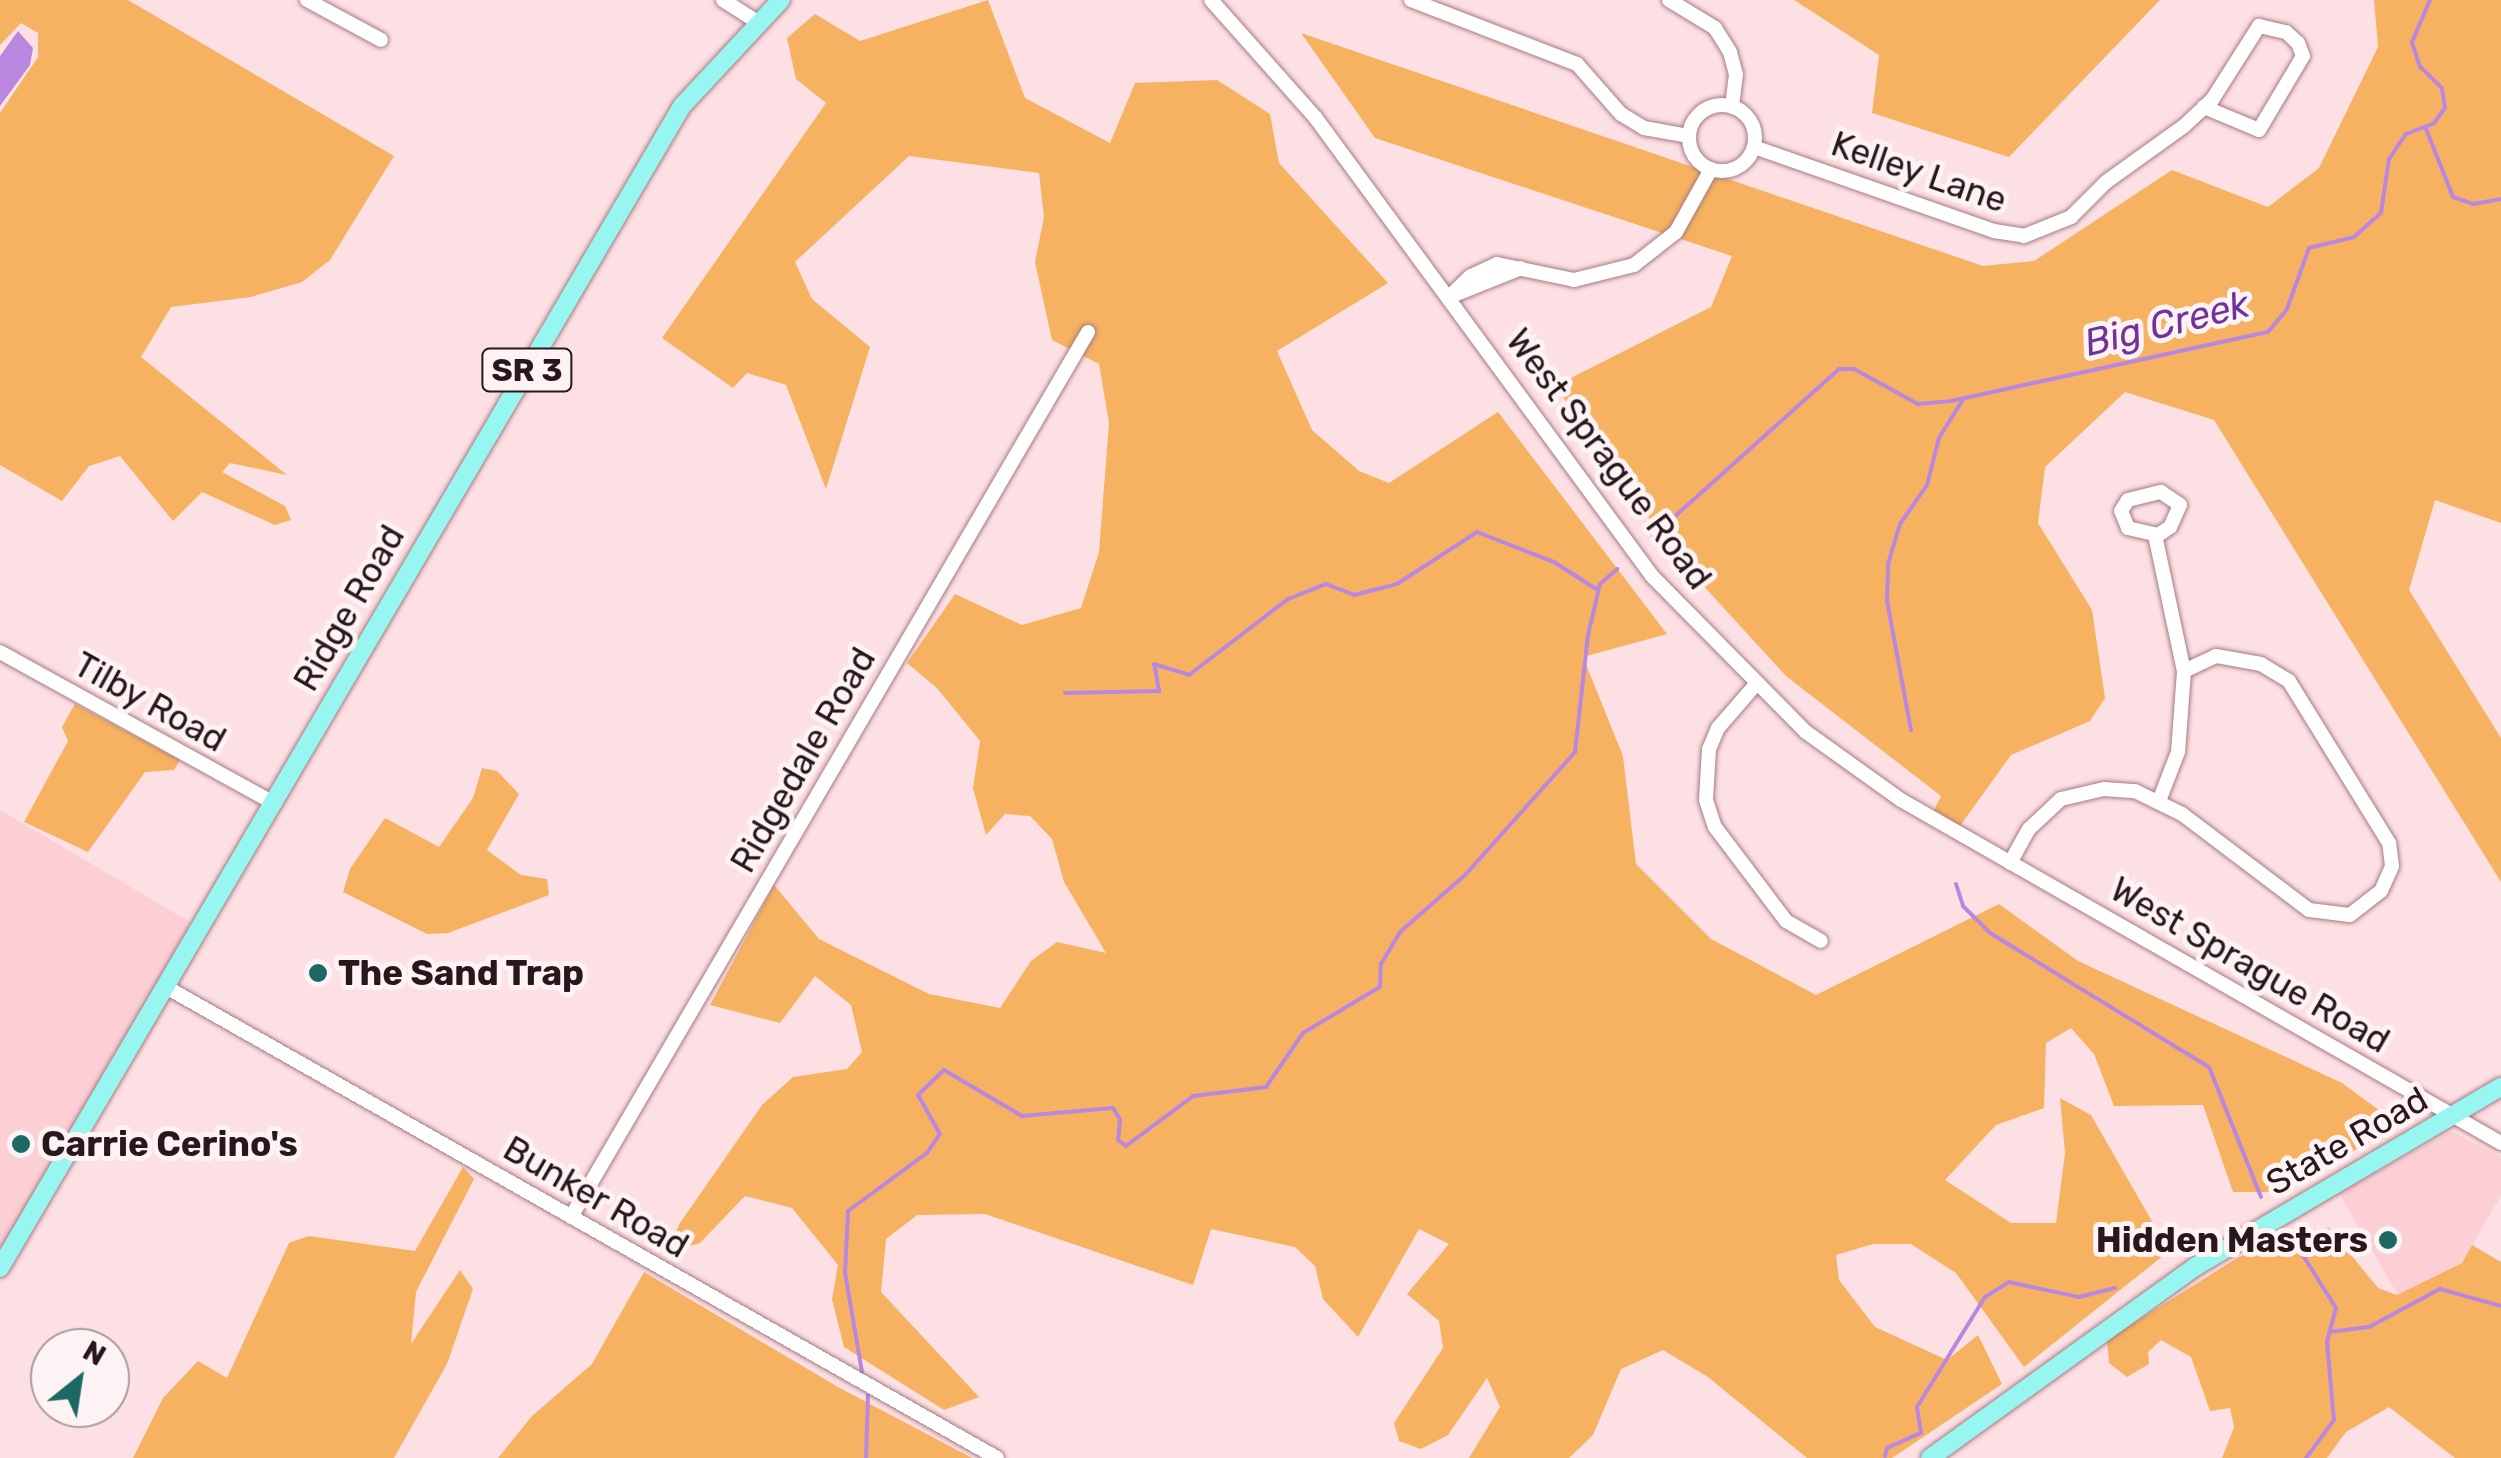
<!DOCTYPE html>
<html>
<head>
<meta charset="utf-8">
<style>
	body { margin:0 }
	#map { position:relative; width:2501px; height:1458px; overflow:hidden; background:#fde0e4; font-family:Rubik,sans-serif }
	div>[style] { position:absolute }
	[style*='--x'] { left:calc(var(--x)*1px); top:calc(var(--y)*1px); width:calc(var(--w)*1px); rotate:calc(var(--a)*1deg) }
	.built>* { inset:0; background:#fccfd5 }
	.green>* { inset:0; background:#f6b260 }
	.water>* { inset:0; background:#b987e0 }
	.stream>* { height:4px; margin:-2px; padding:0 2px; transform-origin:2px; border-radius:2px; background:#b987e0 }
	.roads { filter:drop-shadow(0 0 2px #a67b81) drop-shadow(0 0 2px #a67b81) }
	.minor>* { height:14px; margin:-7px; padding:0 7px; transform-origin:7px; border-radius:7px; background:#fff }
	.minor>.ring { margin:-7px; padding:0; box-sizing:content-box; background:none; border:14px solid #fff; border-radius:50% }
	.major>* { height:18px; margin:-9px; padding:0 9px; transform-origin:9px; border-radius:9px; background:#98f6f1 }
	.dots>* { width:28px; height:28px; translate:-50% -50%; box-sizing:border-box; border:5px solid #fdf3f4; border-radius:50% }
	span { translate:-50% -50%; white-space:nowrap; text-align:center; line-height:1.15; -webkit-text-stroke:10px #fdf3f4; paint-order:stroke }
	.shield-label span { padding:2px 8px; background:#fdf3f4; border:2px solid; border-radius:8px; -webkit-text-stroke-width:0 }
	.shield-label { font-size:32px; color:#29181b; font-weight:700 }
	.street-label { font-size:35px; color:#29181b }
	.poi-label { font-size:35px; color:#29181b; font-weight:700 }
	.left { translate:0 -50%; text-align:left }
	.right { translate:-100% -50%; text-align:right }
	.water-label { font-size:38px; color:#72329b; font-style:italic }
	.north { position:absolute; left:30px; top:1328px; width:100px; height:100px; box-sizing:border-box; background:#fdf3f4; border:2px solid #a89b9d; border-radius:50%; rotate:30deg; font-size:28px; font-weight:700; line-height:40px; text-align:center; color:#29181b }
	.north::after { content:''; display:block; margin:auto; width:35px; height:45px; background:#1c6864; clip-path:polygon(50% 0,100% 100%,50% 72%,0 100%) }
</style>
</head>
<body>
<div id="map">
	<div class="built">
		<div style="clip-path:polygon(0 810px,195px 925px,0 1253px)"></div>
		<div style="clip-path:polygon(2451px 1131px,2501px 1157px,2501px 1195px,2462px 1263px,2398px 1295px,2339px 1193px)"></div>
	</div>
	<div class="green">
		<div style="clip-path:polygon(0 0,128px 0,394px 156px,330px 260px,302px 282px,251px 297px,171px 307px,141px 357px,287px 475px,230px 463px,222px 472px,285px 506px,291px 520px,275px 525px,202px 492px,173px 521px,120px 456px,89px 466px,62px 501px,0 465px,0 113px,38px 57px,38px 33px,21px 23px,0 45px)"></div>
		<div style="clip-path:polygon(988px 0,1025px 98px,1110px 143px,1135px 83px,1217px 80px,1270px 114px,1279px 163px,1388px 283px,1277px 351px,1312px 430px,1359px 471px,1389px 483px,1498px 412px,1667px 634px,1583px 657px,1623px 756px,1636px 864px,1711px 939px,1816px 995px,1999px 904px,2078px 961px,2342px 1083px,2387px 1116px,2391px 1131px,2276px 1192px,2233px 1192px,2203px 1105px,2114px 1106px,2094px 1054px,2071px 1028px,2046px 1043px,2044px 1108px,1996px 1125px,1945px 1180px,2011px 1223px,2056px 1223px,2065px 1153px,2060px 1098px,2091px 1115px,2169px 1251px,2024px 1367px,1956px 1273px,1911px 1244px,1873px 1244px,1836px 1255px,1839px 1280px,1875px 1327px,1947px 1360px,1978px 1335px,2002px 1384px,1892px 1458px,1807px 1458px,1708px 1377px,1663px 1350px,1621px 1369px,1593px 1435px,1569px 1458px,1469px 1458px,1500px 1407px,1487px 1378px,1448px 1435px,1421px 1449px,1399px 1441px,1394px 1423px,1443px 1348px,1439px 1321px,1407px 1294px,1449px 1244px,1419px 1229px,1358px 1337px,1323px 1299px,1315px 1266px,1295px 1247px,1211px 1229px,1193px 1285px,985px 1214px,917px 1215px,886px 1239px,881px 1292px,979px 1397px,944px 1410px,844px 1347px,832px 1299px,838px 1265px,792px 1208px,745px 1196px,700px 1243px,683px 1248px,674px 1235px,680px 1223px,762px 1105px,793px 1077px,847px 1069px,862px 1052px,851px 1005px,815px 976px,780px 1023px,710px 1005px,774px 885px,819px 939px,929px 994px,1000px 1008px,1031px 961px,1057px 942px,1106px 953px,1064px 882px,1052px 839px,1030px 816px,1005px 814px,986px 835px,973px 788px,980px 741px,937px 688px,907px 663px,955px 594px,1022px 625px,1081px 608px,1099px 552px,1109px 423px,1099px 364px,1052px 340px,1035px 262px,1044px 217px,1039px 173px,909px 156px,795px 262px,812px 299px,870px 347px,826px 489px,786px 385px,747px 373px,733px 388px,662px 338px,826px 103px,796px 79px,787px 38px,815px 14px,860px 41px)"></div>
		<div style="clip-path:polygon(1794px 0,2160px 0,2009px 157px,1872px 113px,1879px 55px)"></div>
		<div style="clip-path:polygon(2374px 0,2501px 0,2501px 523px,2435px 500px,2409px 590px,2501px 738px,2501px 882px,2214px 420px,2125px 392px,2045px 467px,2038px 523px,2092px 610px,2105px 698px,2090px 721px,2011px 755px,1960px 826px,1934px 810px,1941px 796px,1786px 676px,1678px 558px,1555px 386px,1711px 307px,1732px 256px,1375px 138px,1301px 33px,1983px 266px,2034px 261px,2172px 170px,2268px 207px,2319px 168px,2378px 47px)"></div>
		<div style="clip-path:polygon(75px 704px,180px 760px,174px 770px,145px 772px,88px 852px,24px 822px,68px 741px,62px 727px)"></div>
		<div style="clip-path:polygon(482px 768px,497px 771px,519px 794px,487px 850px,521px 875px,547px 879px,549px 895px,448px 933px,427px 934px,343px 892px,350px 869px,385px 818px,439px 847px,473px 798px)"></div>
		<div style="clip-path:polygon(463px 1167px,474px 1179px,416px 1292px,411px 1344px,460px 1270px,473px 1289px,447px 1364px,394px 1458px,133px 1458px,163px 1398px,198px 1361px,227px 1378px,289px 1243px,309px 1236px,415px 1251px)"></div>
		<div style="clip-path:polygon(2329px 1228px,2378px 1288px,2397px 1295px,2462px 1263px,2472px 1245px,2501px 1262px,2501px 1458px,2455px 1458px,2389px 1407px,2346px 1432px,2327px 1458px,2222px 1458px,2234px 1427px,2230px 1408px,2210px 1411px,2191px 1357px,2161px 1340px,2148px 1352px,2149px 1364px,2127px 1377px,2109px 1363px,2107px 1340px,2237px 1258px,2304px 1230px)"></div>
		<div style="clip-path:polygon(644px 1272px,838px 1387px,972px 1458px,498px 1458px,532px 1416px,592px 1364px)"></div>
	</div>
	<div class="water">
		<div style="clip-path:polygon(18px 31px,33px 48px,30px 65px,0 106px,0 56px)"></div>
	</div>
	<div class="stream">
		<div style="--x:2426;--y:129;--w:73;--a:68.3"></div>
		<div style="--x:2453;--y:197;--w:21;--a:19"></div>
		<div style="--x:2473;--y:204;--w:28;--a:-10"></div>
		<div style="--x:1653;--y:536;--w:250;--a:-41.9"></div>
		<div style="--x:1839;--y:369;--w:15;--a:0"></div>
		<div style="--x:1854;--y:369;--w:73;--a:28.7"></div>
		<div style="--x:1918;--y:404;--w:33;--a:-5"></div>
		<div style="--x:1951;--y:401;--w:324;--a:-12.3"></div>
		<div style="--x:2268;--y:332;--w:30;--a:-50"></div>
		<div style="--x:2287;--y:309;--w:65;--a:-70.2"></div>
		<div style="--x:2309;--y:248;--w:46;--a:-13.7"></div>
		<div style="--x:2354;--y:237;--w:36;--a:-42"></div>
		<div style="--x:2381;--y:213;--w:55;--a:-81.6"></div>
		<div style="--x:2389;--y:159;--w:30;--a:-56"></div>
		<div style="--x:2406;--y:134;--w:30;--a:-21"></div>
		<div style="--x:2434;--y:123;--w:19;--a:-54"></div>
		<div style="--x:2445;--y:108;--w:20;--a:-99"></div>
		<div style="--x:2442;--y:88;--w:30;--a:-136"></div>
		<div style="--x:2420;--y:67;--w:26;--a:-108"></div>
		<div style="--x:2412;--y:42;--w:46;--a:-66.8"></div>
		<div style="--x:1065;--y:693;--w:94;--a:-1.2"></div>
		<div style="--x:1159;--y:691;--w:27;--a:-100"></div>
		<div style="--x:1154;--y:664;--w:37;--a:17"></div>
		<div style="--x:1189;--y:675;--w:125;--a:-37.5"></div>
		<div style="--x:1288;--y:599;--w:41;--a:-21.5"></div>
		<div style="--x:1326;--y:584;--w:30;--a:21"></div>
		<div style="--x:1354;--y:595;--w:44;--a:-14.3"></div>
		<div style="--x:1397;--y:584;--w:95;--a:-33"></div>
		<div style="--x:1477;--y:532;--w:83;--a:21.3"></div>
		<div style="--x:1554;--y:562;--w:52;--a:32.5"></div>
		<div style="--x:1911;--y:730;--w:131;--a:-100.5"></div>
		<div style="--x:1887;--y:601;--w:37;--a:-88"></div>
		<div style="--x:1888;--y:564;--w:42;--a:-73.3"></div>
		<div style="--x:1900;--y:524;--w:47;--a:-55.3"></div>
		<div style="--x:1927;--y:485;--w:49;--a:-75.7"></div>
		<div style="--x:1939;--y:438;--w:44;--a:-58.1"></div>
		<div style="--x:1956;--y:884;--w:23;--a:72"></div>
		<div style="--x:1963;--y:906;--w:38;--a:45"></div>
		<div style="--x:1990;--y:933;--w:257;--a:31.5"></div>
		<div style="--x:2209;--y:1067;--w:140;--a:68.2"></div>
		<div style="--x:2297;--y:1246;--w:73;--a:57.8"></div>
		<div style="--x:2336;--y:1308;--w:35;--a:105"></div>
		<div style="--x:2327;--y:1342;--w:78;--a:84.9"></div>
		<div style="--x:2334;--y:1420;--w:47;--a:126.4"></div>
		<div style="--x:2329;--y:1332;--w:40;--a:-7.1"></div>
		<div style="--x:2369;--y:1327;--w:81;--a:-28.2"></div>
		<div style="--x:2440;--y:1289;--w:63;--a:15.6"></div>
		<div style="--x:862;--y:1372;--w:100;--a:-99.7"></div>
		<div style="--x:845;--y:1273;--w:62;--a:-87.2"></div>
		<div style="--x:848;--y:1211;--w:98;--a:-36.3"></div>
		<div style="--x:927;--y:1153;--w:23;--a:-56"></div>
		<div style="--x:940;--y:1134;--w:45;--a:-119.4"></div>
		<div style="--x:918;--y:1095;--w:36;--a:-44"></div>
		<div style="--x:944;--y:1070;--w:91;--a:30.5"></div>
		<div style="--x:1022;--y:1116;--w:91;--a:-5"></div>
		<div style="--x:1113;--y:1108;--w:13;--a:58"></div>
		<div style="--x:1120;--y:1119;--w:21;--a:95"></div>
		<div style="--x:1118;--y:1140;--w:10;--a:37"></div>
		<div style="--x:1126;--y:1146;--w:84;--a:-36.7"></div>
		<div style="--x:1193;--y:1096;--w:74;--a:-7"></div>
		<div style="--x:1266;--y:1087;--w:65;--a:-55.6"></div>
		<div style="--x:1303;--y:1033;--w:90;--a:-30.9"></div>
		<div style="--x:1380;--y:987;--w:23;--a:-88"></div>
		<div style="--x:1381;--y:964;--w:37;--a:-59"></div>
		<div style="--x:1400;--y:932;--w:88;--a:-41.3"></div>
		<div style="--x:1466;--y:874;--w:164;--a:-48.2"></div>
		<div style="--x:1575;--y:752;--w:118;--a:-83.7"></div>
		<div style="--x:1588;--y:635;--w:52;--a:-76.8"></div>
		<div style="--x:1600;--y:584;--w:23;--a:-41"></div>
		<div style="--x:1885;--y:1456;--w:8;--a:-76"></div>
		<div style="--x:1887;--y:1448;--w:37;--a:-24"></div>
		<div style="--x:1921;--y:1433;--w:26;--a:-99"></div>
		<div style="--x:1917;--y:1407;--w:129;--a:-58.3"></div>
		<div style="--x:1985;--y:1297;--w:28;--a:-32"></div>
		<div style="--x:2009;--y:1282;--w:72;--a:12.1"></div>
		<div style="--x:2079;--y:1297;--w:37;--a:-14"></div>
		<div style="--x:866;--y:1458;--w:63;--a:-88.2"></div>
	</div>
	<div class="roads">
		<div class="minor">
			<div style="--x:307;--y:0;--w:84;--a:28.4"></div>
			<div style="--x:723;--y:0;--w:43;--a:32.6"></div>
			<div style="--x:1211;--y:0;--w:157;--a:48.4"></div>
			<div style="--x:1315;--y:117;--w:569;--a:53.71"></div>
			<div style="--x:1652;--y:576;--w:219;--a:45.4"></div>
			<div style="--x:1806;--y:732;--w:117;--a:35.6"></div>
			<div style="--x:1901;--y:800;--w:691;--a:29.76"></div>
			<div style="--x:1411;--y:0;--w:178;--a:21.1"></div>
			<div style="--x:1577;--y:64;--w:67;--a:48.7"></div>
			<div style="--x:1621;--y:114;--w:27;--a:31"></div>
			<div style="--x:1644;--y:128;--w:46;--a:10.1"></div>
			<div style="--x:1669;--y:0;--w:54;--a:31.3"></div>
			<div style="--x:1715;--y:28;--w:28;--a:58"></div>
			<div style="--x:1730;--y:52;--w:23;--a:75"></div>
			<div style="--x:1736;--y:74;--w:33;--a:97"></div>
			<div class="ring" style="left:1689px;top:105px;width:52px;height:52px"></div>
			<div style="--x:1754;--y:147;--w:254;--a:19.3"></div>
			<div style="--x:1994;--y:231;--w:30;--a:9"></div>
			<div style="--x:2024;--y:236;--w:51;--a:-22"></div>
			<div style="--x:2071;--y:217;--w:49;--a:-45"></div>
			<div style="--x:2106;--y:182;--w:96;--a:-35.7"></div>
			<div style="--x:2184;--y:126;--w:21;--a:-43"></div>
			<div style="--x:2199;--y:112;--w:18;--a:-43"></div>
			<div style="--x:2212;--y:100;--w:88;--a:-57.6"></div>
			<div style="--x:2259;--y:26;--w:28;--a:13"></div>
			<div style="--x:2286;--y:32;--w:16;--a:43"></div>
			<div style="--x:2298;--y:43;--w:14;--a:69"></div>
			<div style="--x:2303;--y:56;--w:86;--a:120.7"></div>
			<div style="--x:2259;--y:130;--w:60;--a:-157.3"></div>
			<div style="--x:1454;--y:295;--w:72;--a:-21.9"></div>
			<div style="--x:1449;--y:297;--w:30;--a:-44"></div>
			<div style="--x:1471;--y:276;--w:29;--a:-25"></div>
			<div style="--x:1497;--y:264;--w:79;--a:11.7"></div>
			<div style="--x:1574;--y:280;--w:62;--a:-14"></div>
			<div style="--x:1634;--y:265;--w:53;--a:-38.2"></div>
			<div style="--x:1676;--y:232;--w:72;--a:-60.9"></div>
			<div style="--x:2161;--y:492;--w:23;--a:34"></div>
			<div style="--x:2180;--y:505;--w:24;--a:114"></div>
			<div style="--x:2170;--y:527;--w:14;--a:146"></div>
			<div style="--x:2158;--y:535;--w:31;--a:-167"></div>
			<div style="--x:2128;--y:528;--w:18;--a:-112"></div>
			<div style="--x:2121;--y:511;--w:13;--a:-58"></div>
			<div style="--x:2128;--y:500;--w:34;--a:-14"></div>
			<div style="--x:2155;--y:535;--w:139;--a:78"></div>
			<div style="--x:2184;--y:671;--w:81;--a:94.2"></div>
			<div style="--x:2178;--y:752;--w:53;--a:111.2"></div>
			<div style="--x:0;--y:652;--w:311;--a:28.9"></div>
			<div style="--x:1757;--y:683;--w:60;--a:130.9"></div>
			<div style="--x:1718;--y:728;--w:23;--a:113"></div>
			<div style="--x:1709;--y:749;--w:51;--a:93.4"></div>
			<div style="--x:1706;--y:800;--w:28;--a:72"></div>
			<div style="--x:1715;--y:827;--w:118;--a:52.9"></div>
			<div style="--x:1786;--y:921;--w:40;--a:29.7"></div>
			<div style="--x:2010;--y:863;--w:39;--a:-61"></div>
			<div style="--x:2029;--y:829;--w:44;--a:-43.2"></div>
			<div style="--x:2061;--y:799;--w:44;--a:-13.1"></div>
			<div style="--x:2104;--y:789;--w:31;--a:4"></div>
			<div style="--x:2135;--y:791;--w:52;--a:26.1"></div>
			<div style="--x:2182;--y:814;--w:159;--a:37.1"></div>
			<div style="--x:2309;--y:910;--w:41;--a:7"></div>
			<div style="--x:2350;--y:915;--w:39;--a:-38"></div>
			<div style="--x:2381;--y:891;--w:27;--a:-66"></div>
			<div style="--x:2392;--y:866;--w:23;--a:-97"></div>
			<div style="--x:2389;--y:843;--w:190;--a:-121.7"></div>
			<div style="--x:2289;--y:681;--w:33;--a:-149"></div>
			<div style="--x:2261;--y:664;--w:46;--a:-169.9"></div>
			<div style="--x:2216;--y:656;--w:35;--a:155"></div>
			<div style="--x:166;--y:987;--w:955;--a:29.54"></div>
			<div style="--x:571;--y:1217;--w:1025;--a:-59.71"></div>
		</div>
		<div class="major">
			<div style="--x:0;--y:1268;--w:1347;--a:-59.59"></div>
			<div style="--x:682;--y:106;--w:145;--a:-47"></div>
			<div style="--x:1930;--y:1458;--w:327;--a:-35.8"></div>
			<div style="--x:2195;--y:1267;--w:355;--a:-30.5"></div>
		</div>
	</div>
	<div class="dots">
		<div style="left:318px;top:973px;background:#1c6864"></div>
		<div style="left:21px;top:1144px;background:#1c6864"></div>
		<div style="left:2388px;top:1240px;background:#1c6864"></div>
	</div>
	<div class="shield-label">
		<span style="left:527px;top:370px">SR 3</span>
	</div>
	<div class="street-label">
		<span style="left:1919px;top:172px;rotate:19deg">Kelley Lane</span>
		<span style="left:1609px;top:459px;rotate:53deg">West Sprague Road</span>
		<span style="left:349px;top:608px;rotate:-60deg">Ridge Road</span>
		<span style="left:150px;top:702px;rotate:29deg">Tilby Road</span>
		<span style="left:803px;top:760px;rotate:-60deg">Ridgedale Road</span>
		<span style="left:2250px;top:965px;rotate:30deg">West Sprague Road</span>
		<span style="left:2347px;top:1141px;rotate:-30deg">State Road</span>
		<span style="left:596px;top:1197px;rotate:30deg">Bunker Road</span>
	</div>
	<div class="poi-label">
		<span class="left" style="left:338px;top:973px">The Sand Trap</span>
		<span class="left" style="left:41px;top:1144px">Carrie Cerino's</span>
		<span class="right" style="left:2368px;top:1240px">Hidden Masters</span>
	</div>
	<div class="water-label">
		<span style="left:2167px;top:324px;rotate:-14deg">Big Creek</span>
	</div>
	<div class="north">N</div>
</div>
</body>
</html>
